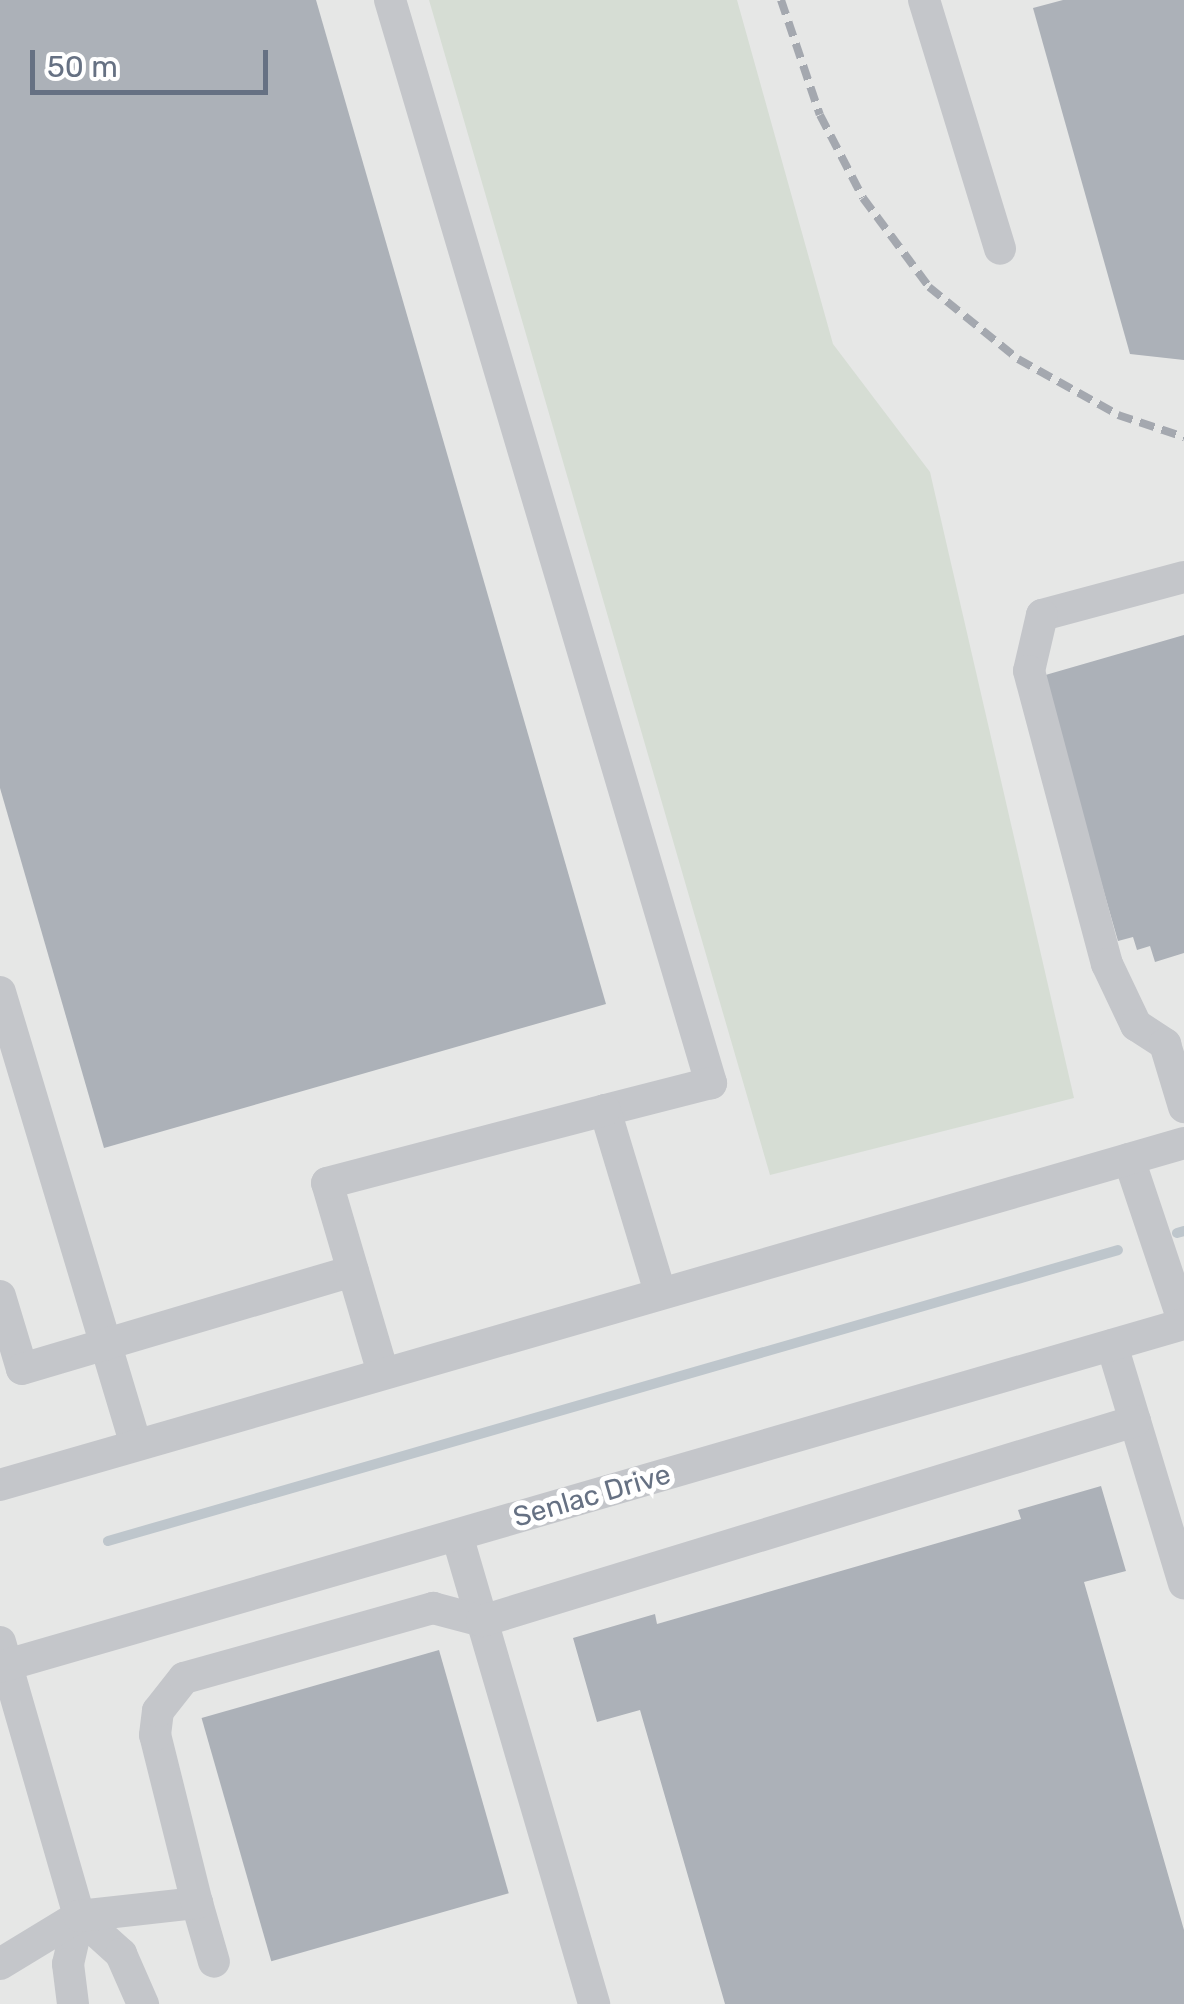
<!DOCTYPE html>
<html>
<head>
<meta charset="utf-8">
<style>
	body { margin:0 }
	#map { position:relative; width:1184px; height:2004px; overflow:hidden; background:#f5f6f3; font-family:Rubik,sans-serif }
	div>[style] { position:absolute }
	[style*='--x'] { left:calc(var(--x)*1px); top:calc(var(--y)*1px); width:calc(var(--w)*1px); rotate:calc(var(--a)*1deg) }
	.built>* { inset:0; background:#e6e7e6; transform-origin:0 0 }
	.green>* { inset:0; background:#d6ddd4 }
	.stream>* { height:10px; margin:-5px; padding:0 5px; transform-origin:5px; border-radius:5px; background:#bec6cc }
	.building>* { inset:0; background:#acb1b8; transform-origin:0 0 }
	.minor>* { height:32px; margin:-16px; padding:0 16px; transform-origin:16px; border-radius:16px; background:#c4c6ca }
	.rail>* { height:8px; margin-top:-4px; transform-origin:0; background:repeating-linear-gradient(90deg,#a4a8af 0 15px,transparent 0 23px) }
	span { translate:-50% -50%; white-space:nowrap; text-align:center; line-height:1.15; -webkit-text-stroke:10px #fff; paint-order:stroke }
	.street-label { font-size:28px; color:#667183 }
	.scale { position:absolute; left:30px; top:50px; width:238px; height:45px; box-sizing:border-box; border:5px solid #667183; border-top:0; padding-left:12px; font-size:30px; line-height:35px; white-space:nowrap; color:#667183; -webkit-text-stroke:8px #fff; paint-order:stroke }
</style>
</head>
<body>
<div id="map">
	<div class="built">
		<div style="left:0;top:0;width:1184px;height:2004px"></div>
	</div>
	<div class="green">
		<div style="clip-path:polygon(429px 0,737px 0,833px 344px,930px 472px,1074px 1098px,770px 1175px)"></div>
	</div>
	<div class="stream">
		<div style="--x:1177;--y:1233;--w:7;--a:-16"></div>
		<div style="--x:108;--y:1541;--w:1051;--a:-16.07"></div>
	</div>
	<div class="building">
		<div style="clip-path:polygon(0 0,316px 0,606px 1004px,104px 1148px,0 788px)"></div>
		<div style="clip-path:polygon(1063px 0,1184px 0,1184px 360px,1130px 354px,1033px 8px)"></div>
		<div style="clip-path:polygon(1184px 635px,1184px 953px,1155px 962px,1150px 946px,1137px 950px,1133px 937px,1118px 941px,1042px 676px)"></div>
		<div style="clip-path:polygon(1101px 1486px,1126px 1571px,1084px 1582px,1184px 1930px,1184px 2004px,725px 2004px,640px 1710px,597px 1722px,573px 1638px,655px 1614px,657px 1624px,1021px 1519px,1018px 1510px)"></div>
		<div style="left:439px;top:1650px;width:253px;height:247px;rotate:74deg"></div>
	</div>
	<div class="minor">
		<div style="--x:390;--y:0;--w:1130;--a:73.49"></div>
		<div style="--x:711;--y:1083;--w:109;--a:165.7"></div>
		<div style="--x:605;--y:1110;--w:190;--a:73.2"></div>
		<div style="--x:924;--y:0;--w:260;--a:73"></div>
		<div style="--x:1184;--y:577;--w:147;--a:165"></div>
		<div style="--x:1042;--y:615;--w:57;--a:103.1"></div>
		<div style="--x:1029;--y:671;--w:303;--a:75.1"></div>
		<div style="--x:1107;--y:964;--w:68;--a:64.6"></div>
		<div style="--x:1136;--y:1025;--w:35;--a:33"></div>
		<div style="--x:1165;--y:1044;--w:66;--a:73.2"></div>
		<div style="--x:0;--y:992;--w:472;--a:73.3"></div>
		<div style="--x:1129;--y:1159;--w:173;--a:71.5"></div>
		<div style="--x:0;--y:1296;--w:76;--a:73.2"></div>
		<div style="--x:22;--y:1369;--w:345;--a:-16.5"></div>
		<div style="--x:1112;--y:1345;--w:249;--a:73.2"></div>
		<div style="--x:383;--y:1373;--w:198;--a:-106.4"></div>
		<div style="--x:327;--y:1183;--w:287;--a:-14.7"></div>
		<div style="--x:0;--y:1485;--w:1232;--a:-16.11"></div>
		<div style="--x:457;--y:1535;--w:489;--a:73.7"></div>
		<div style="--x:0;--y:1642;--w:285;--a:73.9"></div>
		<div style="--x:79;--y:1916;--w:49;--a:102.9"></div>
		<div style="--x:68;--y:1964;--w:40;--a:82.9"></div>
		<div style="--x:0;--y:1667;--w:1233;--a:-16.16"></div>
		<div style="--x:197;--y:1903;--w:61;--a:73.9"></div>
		<div style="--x:79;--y:1916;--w:57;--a:42.1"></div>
		<div style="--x:121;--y:1954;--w:55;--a:66.3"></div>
		<div style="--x:0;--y:1964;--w:92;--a:-31.3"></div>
		<div style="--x:79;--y:1916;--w:119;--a:-6.3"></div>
		<div style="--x:197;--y:1903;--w:173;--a:-104"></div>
		<div style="--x:155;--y:1735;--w:24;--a:-83"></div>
		<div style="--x:158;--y:1711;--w:42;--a:-51.8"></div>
		<div style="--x:184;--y:1678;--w:259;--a:-15.7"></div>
		<div style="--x:433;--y:1608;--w:51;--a:14.9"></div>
		<div style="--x:482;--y:1621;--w:683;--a:-17.03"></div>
	</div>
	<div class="rail">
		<div style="--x:781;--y:0;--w:121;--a:71.3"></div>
		<div style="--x:820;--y:115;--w:93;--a:62.6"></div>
		<div style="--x:863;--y:198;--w:111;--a:53.4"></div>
		<div style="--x:929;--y:287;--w:114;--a:39"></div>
		<div style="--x:1018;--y:359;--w:115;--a:29.2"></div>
		<div style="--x:1118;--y:415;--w:70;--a:18.4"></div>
	</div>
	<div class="street-label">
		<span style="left:592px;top:1496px;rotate:-16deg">Senlac Drive</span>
	</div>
	<div class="scale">50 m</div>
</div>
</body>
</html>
